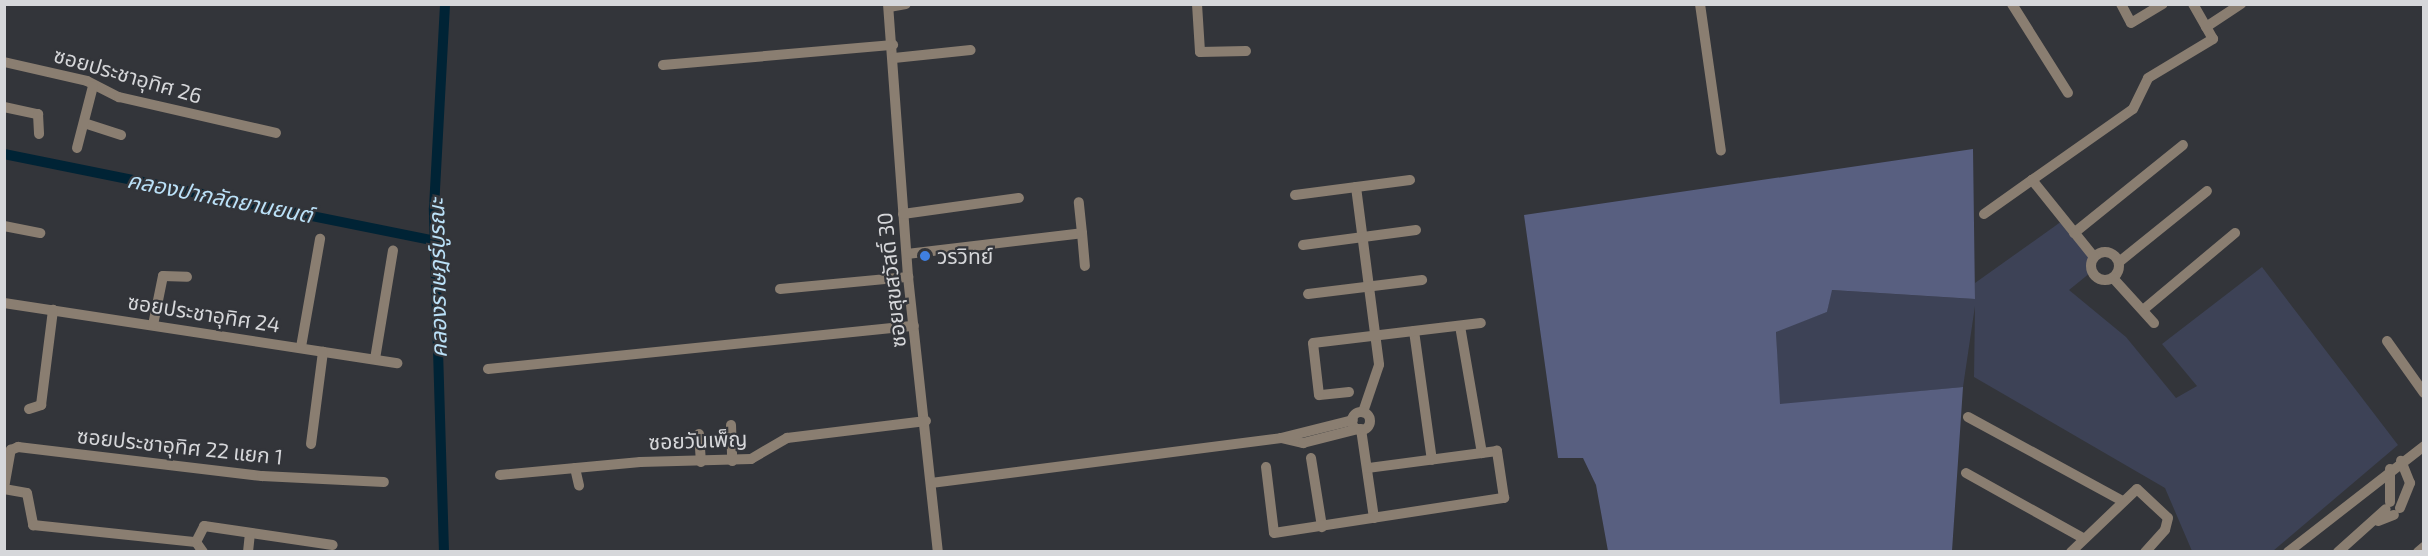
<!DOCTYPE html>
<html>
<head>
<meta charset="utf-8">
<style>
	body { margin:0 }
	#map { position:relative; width:2428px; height:556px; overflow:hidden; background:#33353a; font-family:"Exo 2","Noto Sans Thai",sans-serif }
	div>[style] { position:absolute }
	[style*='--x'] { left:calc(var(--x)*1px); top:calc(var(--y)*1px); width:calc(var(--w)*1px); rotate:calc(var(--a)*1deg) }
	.green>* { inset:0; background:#3d4256 }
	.forest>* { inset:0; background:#585f80 }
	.canal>* { height:10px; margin:-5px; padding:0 5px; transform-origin:5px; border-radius:5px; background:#002335 }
	.street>* { height:10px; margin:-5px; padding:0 5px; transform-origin:5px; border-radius:5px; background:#8a7e71 }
	.street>.ring { margin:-5px; padding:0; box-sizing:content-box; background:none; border:10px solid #8a7e71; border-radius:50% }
	.dots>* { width:16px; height:16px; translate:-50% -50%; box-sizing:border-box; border:3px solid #33353a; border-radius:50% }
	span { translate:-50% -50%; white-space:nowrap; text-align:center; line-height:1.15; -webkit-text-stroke:4.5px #33353a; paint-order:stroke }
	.street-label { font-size:21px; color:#d6d7da }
	.poi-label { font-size:21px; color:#d6d7da }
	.left { translate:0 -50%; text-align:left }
	.water-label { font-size:22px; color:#bbe1f8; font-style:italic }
	.frame { position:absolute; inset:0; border:6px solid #d6d7da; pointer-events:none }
</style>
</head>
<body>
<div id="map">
	<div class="green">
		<div style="clip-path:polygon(2062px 221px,2090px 257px,2090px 273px,2069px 290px,2126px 337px,2176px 398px,2197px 386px,2162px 344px,2262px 267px,2398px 445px,2273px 551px,2192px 551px,2165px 488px,1974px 377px,1975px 306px,1963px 387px,1779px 405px,1776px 331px,1827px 312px,1831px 290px,1975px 299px,1975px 283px)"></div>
	</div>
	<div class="forest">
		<div style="clip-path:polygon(1973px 149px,1975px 299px,1832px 290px,1827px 312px,1776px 332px,1780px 404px,1963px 387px,1952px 551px,1608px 551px,1596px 485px,1583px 458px,1558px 458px,1524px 215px)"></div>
	</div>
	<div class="canal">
		<div style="--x:4;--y:154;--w:440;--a:11.4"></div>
		<div style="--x:444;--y:552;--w:344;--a:-91.7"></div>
		<div style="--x:434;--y:208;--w:204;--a:-86.9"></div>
	</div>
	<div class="street">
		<div style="--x:888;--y:4;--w:274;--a:85.8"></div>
		<div style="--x:908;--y:277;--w:277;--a:83.8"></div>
		<div style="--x:1197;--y:4;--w:48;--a:86.4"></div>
		<div style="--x:1200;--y:52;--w:46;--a:-1.2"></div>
		<div style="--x:1700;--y:4;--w:148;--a:81.9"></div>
		<div style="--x:2012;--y:4;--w:105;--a:57.8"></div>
		<div style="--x:2121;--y:4;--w:21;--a:62"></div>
		<div style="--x:2131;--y:23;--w:37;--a:-31"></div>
		<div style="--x:889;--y:7;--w:17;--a:-10"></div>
		<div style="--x:2206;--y:27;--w:42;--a:-33.3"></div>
		<div style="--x:894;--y:58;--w:77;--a:-5.9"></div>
		<div style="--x:4;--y:62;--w:85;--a:12.9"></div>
		<div style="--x:87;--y:81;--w:36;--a:27"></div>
		<div style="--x:119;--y:97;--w:161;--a:12.9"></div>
		<div style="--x:663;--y:65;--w:231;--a:-5"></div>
		<div style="--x:4;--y:107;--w:35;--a:12"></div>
		<div style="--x:38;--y:114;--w:20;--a:87"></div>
		<div style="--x:84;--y:123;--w:39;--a:18"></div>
		<div style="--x:77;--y:148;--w:64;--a:-75.5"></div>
		<div style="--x:1356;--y:187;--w:179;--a:82.6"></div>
		<div style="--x:1379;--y:365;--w:50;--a:108.8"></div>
		<div style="--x:1295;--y:195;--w:116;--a:-7.4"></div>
		<div style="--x:903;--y:214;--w:117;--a:-7.9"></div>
		<div style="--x:1984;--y:214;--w:59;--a:-35.3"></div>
		<div style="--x:4;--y:226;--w:37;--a:11"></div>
		<div style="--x:1082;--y:233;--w:33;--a:85"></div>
		<div style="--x:2074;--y:233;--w:140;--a:-38.9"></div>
		<div style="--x:1303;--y:245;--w:114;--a:-7.6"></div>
		<div class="ring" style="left:2091px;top:252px;width:18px;height:18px"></div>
		<div style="--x:907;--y:254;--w:176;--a:-6.8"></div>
		<div style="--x:1082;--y:233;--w:31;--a:-96"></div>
		<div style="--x:2094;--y:257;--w:99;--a:-128.8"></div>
		<div style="--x:2032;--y:180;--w:123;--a:-35.1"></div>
		<div style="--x:2133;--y:109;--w:34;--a:-64"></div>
		<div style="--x:2148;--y:78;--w:76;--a:-31"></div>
		<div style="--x:2213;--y:39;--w:40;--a:-119.7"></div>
		<div style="--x:2119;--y:262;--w:113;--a:-38.9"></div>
		<div style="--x:2113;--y:278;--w:61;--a:47.7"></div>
		<div style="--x:780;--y:289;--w:129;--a:-5.4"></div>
		<div style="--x:1308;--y:294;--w:115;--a:-7"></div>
		<div style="--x:4;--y:303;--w:398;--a:8.7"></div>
		<div style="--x:2143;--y:310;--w:120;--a:-39.9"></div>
		<div style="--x:153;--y:325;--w:50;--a:-78.5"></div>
		<div style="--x:163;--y:276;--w:24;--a:2"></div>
		<div style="--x:1460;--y:326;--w:129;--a:80.2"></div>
		<div style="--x:1414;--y:331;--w:130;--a:82.1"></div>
		<div style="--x:2387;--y:341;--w:64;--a:54.6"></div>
		<div style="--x:301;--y:347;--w:110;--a:-80"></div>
		<div style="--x:375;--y:359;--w:110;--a:-80.6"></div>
		<div style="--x:488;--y:369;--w:428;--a:-5.8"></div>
		<div style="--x:1349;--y:392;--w:30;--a:174"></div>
		<div style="--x:1319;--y:395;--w:52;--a:-96.6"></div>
		<div style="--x:1313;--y:343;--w:169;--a:-6.8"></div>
		<div style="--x:29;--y:409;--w:13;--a:-18"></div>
		<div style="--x:41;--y:405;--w:96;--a:-82.8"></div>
		<div class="ring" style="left:1352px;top:412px;width:8px;height:8px"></div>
		<div style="--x:1968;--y:417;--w:174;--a:28.5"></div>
		<div style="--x:731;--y:425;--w:36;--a:88"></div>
		<div style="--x:1361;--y:429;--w:90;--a:81.7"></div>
		<div style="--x:699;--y:434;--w:28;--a:86"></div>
		<div style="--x:1281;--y:438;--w:23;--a:13"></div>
		<div style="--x:1303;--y:443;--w:57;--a:-14.3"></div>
		<div style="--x:311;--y:444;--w:93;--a:-82.6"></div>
		<div style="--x:1311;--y:458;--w:70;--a:80.9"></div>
		<div style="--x:1266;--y:467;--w:66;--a:83.1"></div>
		<div style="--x:1274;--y:533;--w:233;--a:-8.7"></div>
		<div style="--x:1504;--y:498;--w:48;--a:-98.5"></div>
		<div style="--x:1497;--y:451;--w:131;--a:172.5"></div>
		<div style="--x:575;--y:468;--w:18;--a:77"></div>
		<div style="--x:2390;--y:469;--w:33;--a:90"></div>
		<div style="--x:1966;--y:473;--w:134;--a:29.1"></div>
		<div style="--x:500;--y:475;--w:141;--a:-5.3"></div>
		<div style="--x:640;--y:462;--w:111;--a:-1.5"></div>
		<div style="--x:751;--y:459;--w:42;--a:-30.3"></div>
		<div style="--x:787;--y:438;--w:140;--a:-7"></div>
		<div style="--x:931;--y:483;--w:353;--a:-7.3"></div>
		<div style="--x:1281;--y:438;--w:74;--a:-14"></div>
		<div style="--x:4;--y:488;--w:39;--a:-80"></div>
		<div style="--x:11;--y:450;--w:8;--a:-23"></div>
		<div style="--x:18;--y:447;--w:246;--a:6.8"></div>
		<div style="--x:262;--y:476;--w:122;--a:2.8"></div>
		<div style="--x:4;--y:489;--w:23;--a:10"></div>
		<div style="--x:27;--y:493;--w:33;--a:79"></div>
		<div style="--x:33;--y:525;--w:164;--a:6"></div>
		<div style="--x:196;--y:542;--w:12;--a:55"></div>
		<div style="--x:2400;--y:508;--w:27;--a:-68"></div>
		<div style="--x:2410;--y:483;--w:24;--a:-112"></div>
		<div style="--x:2378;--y:521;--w:17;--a:-21"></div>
		<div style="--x:196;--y:542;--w:18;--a:-63"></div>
		<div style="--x:204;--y:526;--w:130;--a:8.4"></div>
		<div style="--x:248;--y:552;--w:19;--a:-84"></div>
		<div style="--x:2071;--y:552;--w:91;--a:-43.7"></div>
		<div style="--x:2137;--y:489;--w:42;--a:43.1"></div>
		<div style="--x:2168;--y:518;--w:12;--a:104"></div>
		<div style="--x:2165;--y:530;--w:30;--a:132"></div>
		<div style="--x:2288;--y:552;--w:172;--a:-37.9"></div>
		<div style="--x:2338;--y:552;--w:64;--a:-41.9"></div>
		<div style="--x:2418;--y:552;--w:8;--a:-40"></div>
	</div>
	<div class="dots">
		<div style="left:925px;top:256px;background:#3f7fe0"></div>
	</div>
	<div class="street-label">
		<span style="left:128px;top:75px;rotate:16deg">ซอยประชาอุทิศ 26</span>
		<span style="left:891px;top:280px;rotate:-96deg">ซอยสุขสวัสดิ์ 30</span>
		<span style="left:204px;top:313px;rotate:9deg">ซอยประชาอุทิศ 24</span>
		<span style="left:698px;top:440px;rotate:-2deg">ซอยวันเพ็ญ</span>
		<span style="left:180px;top:446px;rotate:6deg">ซอยประชาอุทิศ 22 แยก 1</span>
	</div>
	<div class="poi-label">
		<span class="left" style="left:937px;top:256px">วรวิทย์</span>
	</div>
	<div class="water-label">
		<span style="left:220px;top:197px;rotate:11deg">คลองปากลัดยานยนต์</span>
		<span style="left:437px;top:278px;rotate:-91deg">คลองราษฎร์บูรณะ</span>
	</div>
	<div class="frame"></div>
</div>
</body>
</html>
